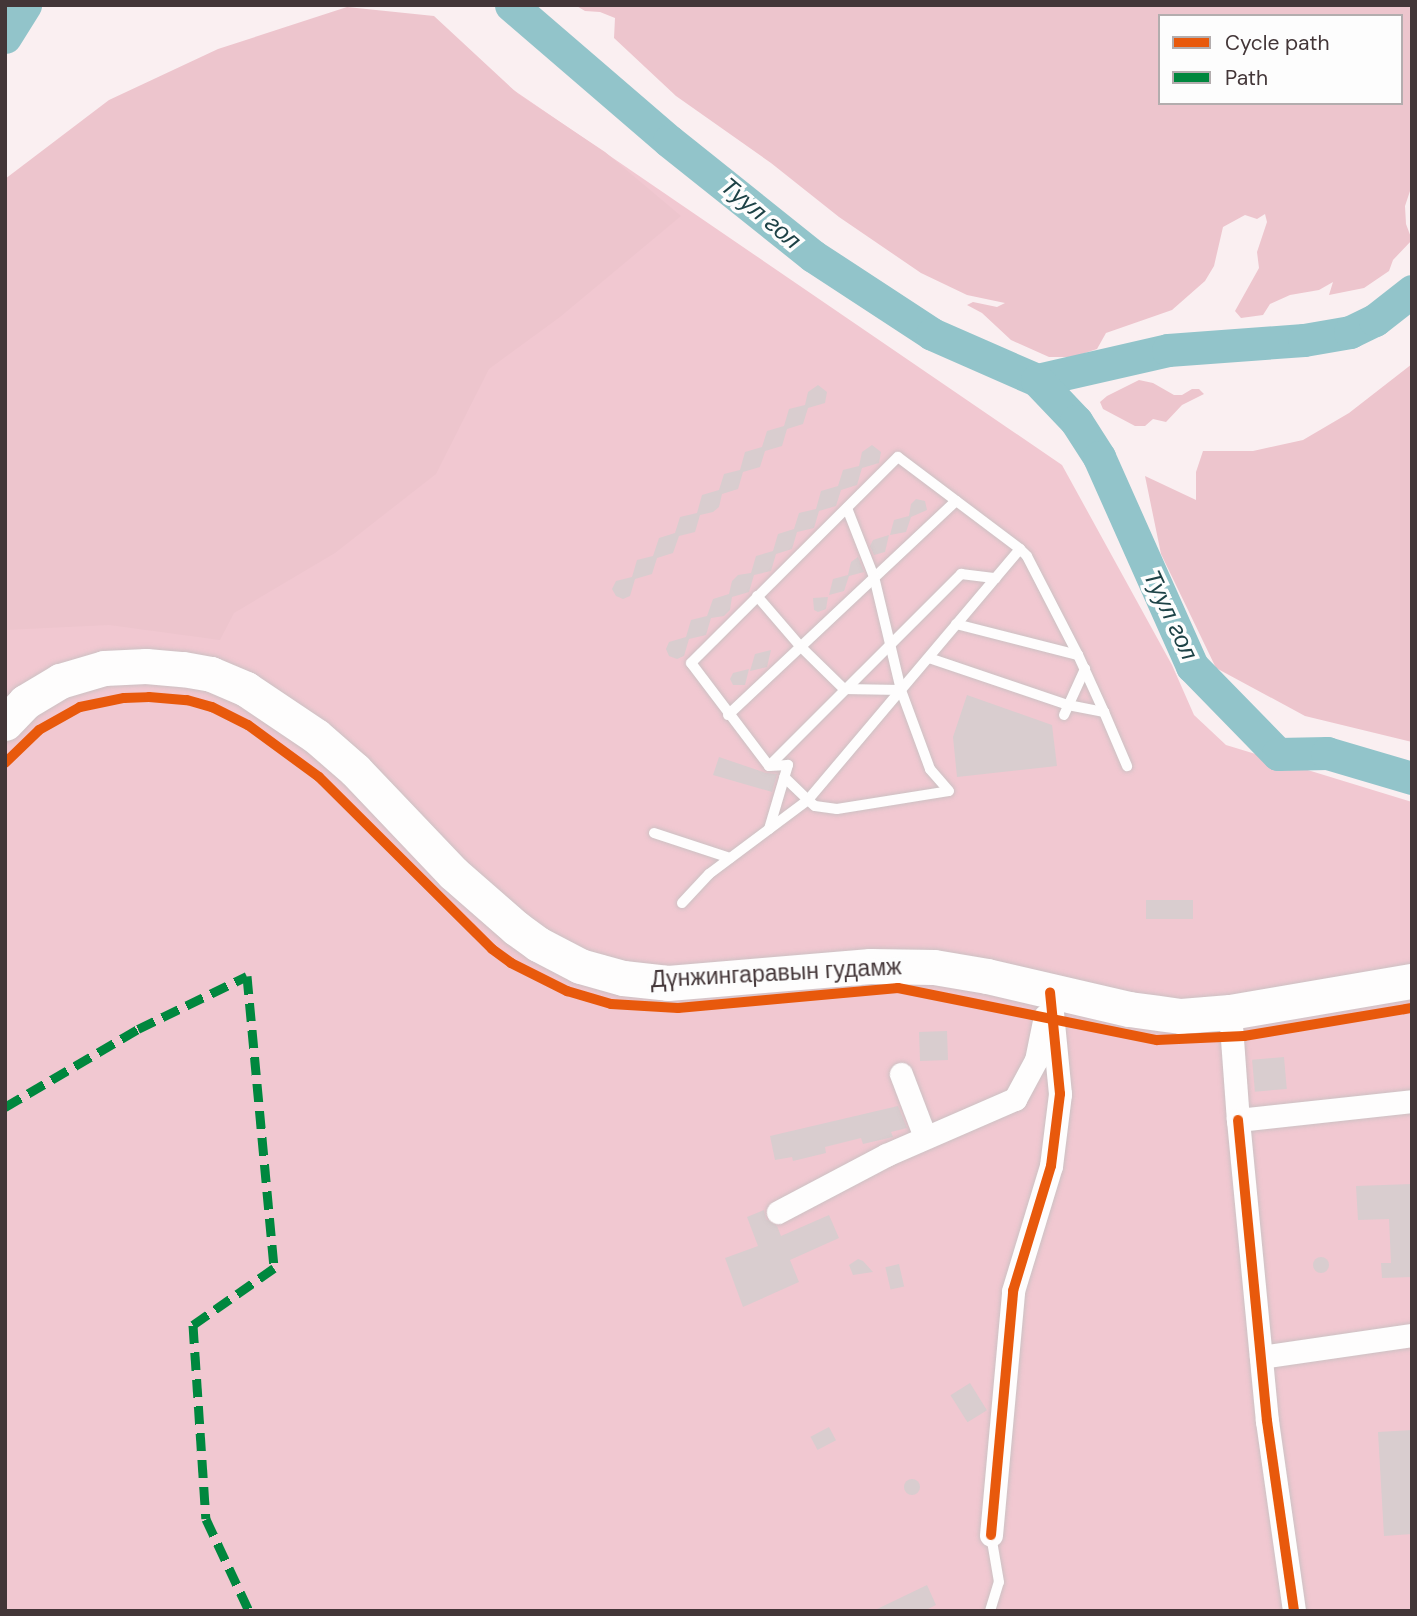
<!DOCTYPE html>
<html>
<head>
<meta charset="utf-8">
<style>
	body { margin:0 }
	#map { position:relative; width:1417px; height:1616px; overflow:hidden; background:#faeff1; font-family:"DM Sans",sans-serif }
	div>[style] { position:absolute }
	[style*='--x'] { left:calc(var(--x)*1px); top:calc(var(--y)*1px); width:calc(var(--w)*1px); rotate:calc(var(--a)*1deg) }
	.green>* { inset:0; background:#f1c8d1 }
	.forest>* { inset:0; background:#edc5cd }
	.river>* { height:33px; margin:-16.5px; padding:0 16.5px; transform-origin:16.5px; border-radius:16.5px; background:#92c4ca }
	.building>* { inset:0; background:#d9cdcf; transform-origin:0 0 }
	.round { border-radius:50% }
	.roads { filter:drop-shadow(0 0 2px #ccc1c3) drop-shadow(0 0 2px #ccc1c3) }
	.lane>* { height:10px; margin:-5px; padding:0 5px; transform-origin:5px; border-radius:5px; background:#fefdfd }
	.street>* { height:23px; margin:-11.5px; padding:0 11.5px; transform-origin:11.5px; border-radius:11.5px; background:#fefdfd }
	.primary>* { height:35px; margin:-17.5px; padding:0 17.5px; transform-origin:17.5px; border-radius:17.5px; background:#fefdfd }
	.quiet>* { height:9px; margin-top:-4.5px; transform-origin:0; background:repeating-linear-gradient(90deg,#00873e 0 18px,transparent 0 27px) }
	.cycleway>* { height:10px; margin:-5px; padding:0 5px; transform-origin:5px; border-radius:5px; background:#e8590c }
	span { translate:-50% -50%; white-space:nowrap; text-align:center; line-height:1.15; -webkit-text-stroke:7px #fdfdfd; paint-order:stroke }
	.street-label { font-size:23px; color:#433638 }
	.water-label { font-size:24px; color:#1d4246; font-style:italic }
	.frame { position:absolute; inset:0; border:7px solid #433638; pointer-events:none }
	.legend { position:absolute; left:1158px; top:14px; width:245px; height:91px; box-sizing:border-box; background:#fdfdfd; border:2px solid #b3adae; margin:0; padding:9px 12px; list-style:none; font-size:21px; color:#433638 }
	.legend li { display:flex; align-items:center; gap:14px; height:35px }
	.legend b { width:35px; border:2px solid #b3adae }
</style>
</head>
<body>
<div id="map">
	<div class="green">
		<div style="clip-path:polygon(408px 18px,1062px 465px,1172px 665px,1194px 715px,1226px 745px,1412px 802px,1412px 1611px,5px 1611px,5px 233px)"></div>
	</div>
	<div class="forest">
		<div style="clip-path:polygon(evenodd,575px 5px,1412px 5px,1412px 185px,1405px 206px,1406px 224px,1412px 240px,1393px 260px,1389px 271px,1364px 288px,1329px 295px,1333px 282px,1319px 290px,1290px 295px,1270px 304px,1263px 315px,1241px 318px,1235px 311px,1259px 268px,1257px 252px,1267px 222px,1265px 214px,1257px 219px,1245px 215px,1223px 227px,1214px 266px,1205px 281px,1172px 310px,1106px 333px,1097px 349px,1073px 357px,1049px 357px,1011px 340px,982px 313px,967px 305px,973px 302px,997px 307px,1005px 303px,967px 295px,921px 273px,839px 217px,771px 163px,676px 96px,614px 38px,615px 18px,600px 12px,585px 11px,575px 5px,1160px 16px,1401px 16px,1401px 103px,1160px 103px,1160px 16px)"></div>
		<div style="clip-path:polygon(347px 7px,434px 16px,518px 94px,605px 152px,681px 216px,560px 317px,489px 369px,436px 474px,335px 553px,234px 613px,220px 640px,109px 625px,5px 630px,5px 179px,109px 100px,218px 49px)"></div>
		<div style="clip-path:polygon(1412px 364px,1412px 742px,1305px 716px,1216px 668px,1161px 554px,1145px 476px,1196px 500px,1196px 472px,1203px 451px,1253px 451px,1303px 440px,1349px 413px)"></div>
		<div style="clip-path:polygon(1139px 380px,1153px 383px,1174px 395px,1182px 395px,1192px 389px,1199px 389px,1204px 394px,1182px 405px,1166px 422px,1153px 419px,1145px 426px,1135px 426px,1103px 409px,1100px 402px,1107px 396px)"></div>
	</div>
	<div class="river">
		<div style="--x:511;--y:5;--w:208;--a:40.7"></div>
		<div style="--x:669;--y:141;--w:184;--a:38.6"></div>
		<div style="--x:813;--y:256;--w:142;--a:33.2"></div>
		<div style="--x:932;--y:334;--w:115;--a:23.7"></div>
		<div style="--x:1037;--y:380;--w:134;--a:-12.9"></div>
		<div style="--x:1168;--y:350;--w:136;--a:-4.2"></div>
		<div style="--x:1304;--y:340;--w:47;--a:-9.9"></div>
		<div style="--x:1350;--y:332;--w:28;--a:-26"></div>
		<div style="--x:1375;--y:320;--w:47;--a:-38.1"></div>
		<div style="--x:5;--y:37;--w:38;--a:-58"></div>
		<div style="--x:1037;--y:380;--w:57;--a:46.4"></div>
		<div style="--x:1076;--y:421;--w:43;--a:57.4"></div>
		<div style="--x:1099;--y:457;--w:229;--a:66"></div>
		<div style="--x:1192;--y:666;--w:123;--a:45.7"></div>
		<div style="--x:1278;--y:754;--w:49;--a:-1.2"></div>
		<div style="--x:1327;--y:753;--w:89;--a:16.4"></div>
	</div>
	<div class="building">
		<div style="clip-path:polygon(818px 385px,827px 392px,825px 403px,808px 408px,803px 424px,787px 429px,782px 446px,765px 451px,760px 467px,743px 472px,738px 489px,722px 494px,719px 507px,713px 512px,700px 515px,695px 532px,679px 536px,673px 553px,657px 558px,652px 574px,635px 579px,630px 596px,623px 599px,616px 596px,612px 589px,616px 581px,632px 577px,637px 560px,653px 556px,659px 538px,675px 533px,680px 517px,697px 513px,702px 495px,719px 490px,724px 474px,740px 470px,745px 452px,762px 447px,767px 431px,784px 426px,789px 409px,805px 405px,808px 392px)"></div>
		<div style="clip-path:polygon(872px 445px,881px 452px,879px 463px,862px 468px,857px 485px,841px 490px,836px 506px,819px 511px,814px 528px,797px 532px,792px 549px,776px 554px,771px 571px,754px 575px,749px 592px,732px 597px,730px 610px,724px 616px,711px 618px,706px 635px,689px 639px,684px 656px,677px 659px,669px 656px,666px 649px,669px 642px,686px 637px,691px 620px,707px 616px,713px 599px,729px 594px,732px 581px,738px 575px,751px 573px,756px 556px,773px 551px,778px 534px,794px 529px,799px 513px,816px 509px,821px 491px,838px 486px,843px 470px,859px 466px,862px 452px)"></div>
		<div style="clip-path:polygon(916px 499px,925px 501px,927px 510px,911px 517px,906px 532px,890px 535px,894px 520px,909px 516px,911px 504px)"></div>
		<div style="clip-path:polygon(889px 535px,885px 552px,874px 555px,870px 546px,873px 540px)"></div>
		<div style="clip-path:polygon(858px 557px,864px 572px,849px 576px,844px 591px,829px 595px,833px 579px,848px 575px,851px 562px)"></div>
		<div style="clip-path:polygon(828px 597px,826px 609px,818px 612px,814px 610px,813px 598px)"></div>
		<div style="clip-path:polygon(771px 650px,767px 667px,750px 671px,755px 654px)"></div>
		<div style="clip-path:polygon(749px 669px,745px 685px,733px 685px,730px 679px,733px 673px)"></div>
		<div style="clip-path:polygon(967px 695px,1052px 725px,1057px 766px,957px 777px,953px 737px)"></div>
		<div style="clip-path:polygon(719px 757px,766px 773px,777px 774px,772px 792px,713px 775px)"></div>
		<div style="left:1146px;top:900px;width:47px;height:19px"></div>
		<div style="left:947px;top:1031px;width:29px;height:28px;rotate:88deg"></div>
		<div style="left:1284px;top:1057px;width:32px;height:32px;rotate:85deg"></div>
		<div style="clip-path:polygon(898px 1106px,907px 1128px,891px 1132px,893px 1137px,863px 1144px,861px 1138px,825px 1147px,826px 1153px,793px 1161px,792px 1157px,775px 1160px,770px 1136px)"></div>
		<div style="clip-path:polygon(1412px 1184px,1412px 1277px,1382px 1278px,1381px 1263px,1391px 1263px,1389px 1219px,1358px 1220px,1356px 1186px)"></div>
		<div style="clip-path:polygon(764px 1210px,766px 1219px,777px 1226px,781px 1236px,829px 1215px,839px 1238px,790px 1260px,799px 1282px,743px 1307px,725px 1258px,758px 1246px,747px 1217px)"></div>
		<div class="round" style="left:1313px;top:1257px;width:16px;height:16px"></div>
		<div style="clip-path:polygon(858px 1259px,863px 1261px,873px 1272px,853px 1275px,849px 1265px)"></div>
		<div style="left:899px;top:1264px;width:23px;height:14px;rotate:77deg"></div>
		<div style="left:970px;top:1383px;width:32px;height:23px;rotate:58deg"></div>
		<div style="left:829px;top:1427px;width:15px;height:21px;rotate:62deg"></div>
		<div style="clip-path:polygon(1412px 1430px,1412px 1534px,1384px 1536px,1378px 1432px)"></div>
		<div class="round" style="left:904px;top:1479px;width:16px;height:16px"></div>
		<div style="clip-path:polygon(927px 1585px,936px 1605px,924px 1611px,873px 1611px)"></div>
	</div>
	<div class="roads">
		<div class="lane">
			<div style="--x:757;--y:596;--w:66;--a:49.3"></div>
			<div style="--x:800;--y:646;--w:62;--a:44.3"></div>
			<div style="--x:844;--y:689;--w:57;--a:1"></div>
			<div style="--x:956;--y:624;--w:126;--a:14.3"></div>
			<div style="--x:929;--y:658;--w:147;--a:18.7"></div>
			<div style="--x:1068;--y:705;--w:37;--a:11"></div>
			<div style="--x:1104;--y:712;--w:63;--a:-114.5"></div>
			<div style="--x:1078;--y:655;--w:111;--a:-117.3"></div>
			<div style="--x:1027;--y:556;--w:10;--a:-135"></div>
			<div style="--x:1104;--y:712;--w:59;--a:66.9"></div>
			<div style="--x:728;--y:715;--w:313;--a:-43.2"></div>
			<div style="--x:1064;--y:715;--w:51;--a:-65.5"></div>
			<div style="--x:769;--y:766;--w:272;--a:-45"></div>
			<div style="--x:961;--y:574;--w:35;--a:7"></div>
			<div style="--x:769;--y:829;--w:67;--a:-73.5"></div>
			<div style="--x:788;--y:765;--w:19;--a:177"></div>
			<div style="--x:769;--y:766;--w:129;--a:-127.1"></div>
			<div style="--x:691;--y:663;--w:292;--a:-44.9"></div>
			<div style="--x:898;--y:457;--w:153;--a:37"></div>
			<div style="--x:1020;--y:549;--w:329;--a:130.2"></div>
			<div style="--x:808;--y:800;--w:33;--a:-136"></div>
			<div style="--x:654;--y:833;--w:80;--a:18.2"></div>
			<div style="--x:682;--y:903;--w:40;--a:-47"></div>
			<div style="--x:709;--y:874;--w:124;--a:-36.8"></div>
			<div style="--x:808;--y:800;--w:9;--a:41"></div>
			<div style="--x:815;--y:806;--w:22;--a:8"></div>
			<div style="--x:837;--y:809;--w:113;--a:-9.1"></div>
			<div style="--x:949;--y:791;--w:29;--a:-131"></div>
			<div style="--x:930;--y:769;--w:84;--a:-110.2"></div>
			<div style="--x:901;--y:690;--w:116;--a:-103.4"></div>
			<div style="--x:874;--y:577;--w:74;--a:-111.4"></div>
			<div style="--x:990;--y:1611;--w:30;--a:-73"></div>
			<div style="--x:999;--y:1582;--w:48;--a:-99.7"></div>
		</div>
		<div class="street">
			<div style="--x:1230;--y:1012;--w:108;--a:85.8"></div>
			<div style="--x:1238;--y:1120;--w:175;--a:-6.2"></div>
			<div style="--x:901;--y:1074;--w:67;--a:69.1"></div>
			<div style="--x:1238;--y:1120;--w:302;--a:84.5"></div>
			<div style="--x:1267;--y:1421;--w:192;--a:81.9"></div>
			<div style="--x:778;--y:1212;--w:122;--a:-27.8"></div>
			<div style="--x:886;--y:1155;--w:141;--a:-23.5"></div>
			<div style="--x:1015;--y:1099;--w:44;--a:-61.7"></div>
			<div style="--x:1036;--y:1060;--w:45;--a:-78.4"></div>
			<div style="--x:1261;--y:1357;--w:153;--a:-8.3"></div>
			<div style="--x:991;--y:1535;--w:245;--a:-84.8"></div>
			<div style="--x:1013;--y:1291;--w:131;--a:-73.1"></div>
			<div style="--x:1051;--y:1166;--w:73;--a:-82.9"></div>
			<div style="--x:1060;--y:1094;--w:102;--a:-95.6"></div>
		</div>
		<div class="primary">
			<div style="--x:5;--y:723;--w:29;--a:-46"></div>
			<div style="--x:25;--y:702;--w:41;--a:-31"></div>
			<div style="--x:60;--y:681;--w:46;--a:-16.5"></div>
			<div style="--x:104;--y:668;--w:42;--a:-2.7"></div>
			<div style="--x:146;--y:666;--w:37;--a:5"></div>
			<div style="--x:183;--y:669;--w:28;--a:10"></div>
			<div style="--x:211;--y:674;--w:38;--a:23"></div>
			<div style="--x:246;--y:689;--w:84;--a:33.9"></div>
			<div style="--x:316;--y:736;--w:52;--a:41.1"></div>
			<div style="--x:355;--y:770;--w:142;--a:46.4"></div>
			<div style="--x:453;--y:873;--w:84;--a:41.1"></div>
			<div style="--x:516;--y:928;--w:27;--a:36"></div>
			<div style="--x:538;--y:944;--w:47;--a:27.6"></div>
			<div style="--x:580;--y:966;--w:45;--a:15.6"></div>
			<div style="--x:623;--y:978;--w:45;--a:6.3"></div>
			<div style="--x:668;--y:983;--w:203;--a:-4.8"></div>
			<div style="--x:870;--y:966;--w:64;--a:0.9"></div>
			<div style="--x:934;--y:967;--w:54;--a:9.6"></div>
			<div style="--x:987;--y:976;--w:146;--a:13.1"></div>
			<div style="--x:1129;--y:1009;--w:52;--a:7.7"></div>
			<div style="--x:1181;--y:1016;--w:49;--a:-4.7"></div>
			<div style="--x:1230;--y:1012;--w:185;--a:-9.7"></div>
		</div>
	</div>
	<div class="quiet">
		<div style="--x:5;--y:1107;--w:154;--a:-30.4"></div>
		<div style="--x:138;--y:1029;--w:121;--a:-25.9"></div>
		<div style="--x:247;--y:976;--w:293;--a:84.7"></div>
		<div style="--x:274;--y:1268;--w:99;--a:144.9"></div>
		<div style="--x:193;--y:1325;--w:194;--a:86.2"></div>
		<div style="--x:206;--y:1519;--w:102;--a:64.9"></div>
	</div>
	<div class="cycleway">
		<div style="--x:5;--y:763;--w:47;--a:-44.1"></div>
		<div style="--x:39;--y:730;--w:47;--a:-29.3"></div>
		<div style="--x:80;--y:707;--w:45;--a:-11.6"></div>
		<div style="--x:124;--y:698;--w:25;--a:-2"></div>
		<div style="--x:149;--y:697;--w:38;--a:5"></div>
		<div style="--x:187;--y:700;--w:26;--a:16"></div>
		<div style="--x:212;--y:707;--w:40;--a:26.6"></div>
		<div style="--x:248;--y:725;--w:88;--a:36.2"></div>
		<div style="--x:319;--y:777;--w:244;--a:44.8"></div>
		<div style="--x:492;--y:949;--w:24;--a:36"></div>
		<div style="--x:511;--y:963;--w:63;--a:26.6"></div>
		<div style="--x:567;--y:991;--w:46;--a:16.5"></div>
		<div style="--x:611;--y:1004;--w:67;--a:3.4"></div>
		<div style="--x:678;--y:1008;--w:221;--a:-5.2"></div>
		<div style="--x:898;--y:988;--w:264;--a:11.4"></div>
		<div style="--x:1157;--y:1040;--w:87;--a:-2.6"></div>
		<div style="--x:1244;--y:1036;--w:170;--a:-9.5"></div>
		<div style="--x:1238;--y:1120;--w:302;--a:84.5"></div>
		<div style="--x:1267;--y:1421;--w:192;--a:81.9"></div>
		<div style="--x:991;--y:1535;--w:245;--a:-84.8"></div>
		<div style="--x:1013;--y:1291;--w:131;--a:-73.1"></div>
		<div style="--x:1051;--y:1166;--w:73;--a:-82.9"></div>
		<div style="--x:1060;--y:1094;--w:102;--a:-95.6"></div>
	</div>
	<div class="street-label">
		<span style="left:776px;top:973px;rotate:-3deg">Дүнжингаравын гудамж</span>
	</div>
	<div class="water-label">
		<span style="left:761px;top:213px;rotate:40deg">Туул гол</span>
		<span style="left:1171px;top:615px;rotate:65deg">Туул гол</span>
	</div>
	<div class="frame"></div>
	<ul class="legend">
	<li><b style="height:9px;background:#e8590c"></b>Cycle path</li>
	<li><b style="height:9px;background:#00873e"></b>Path</li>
	</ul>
</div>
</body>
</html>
